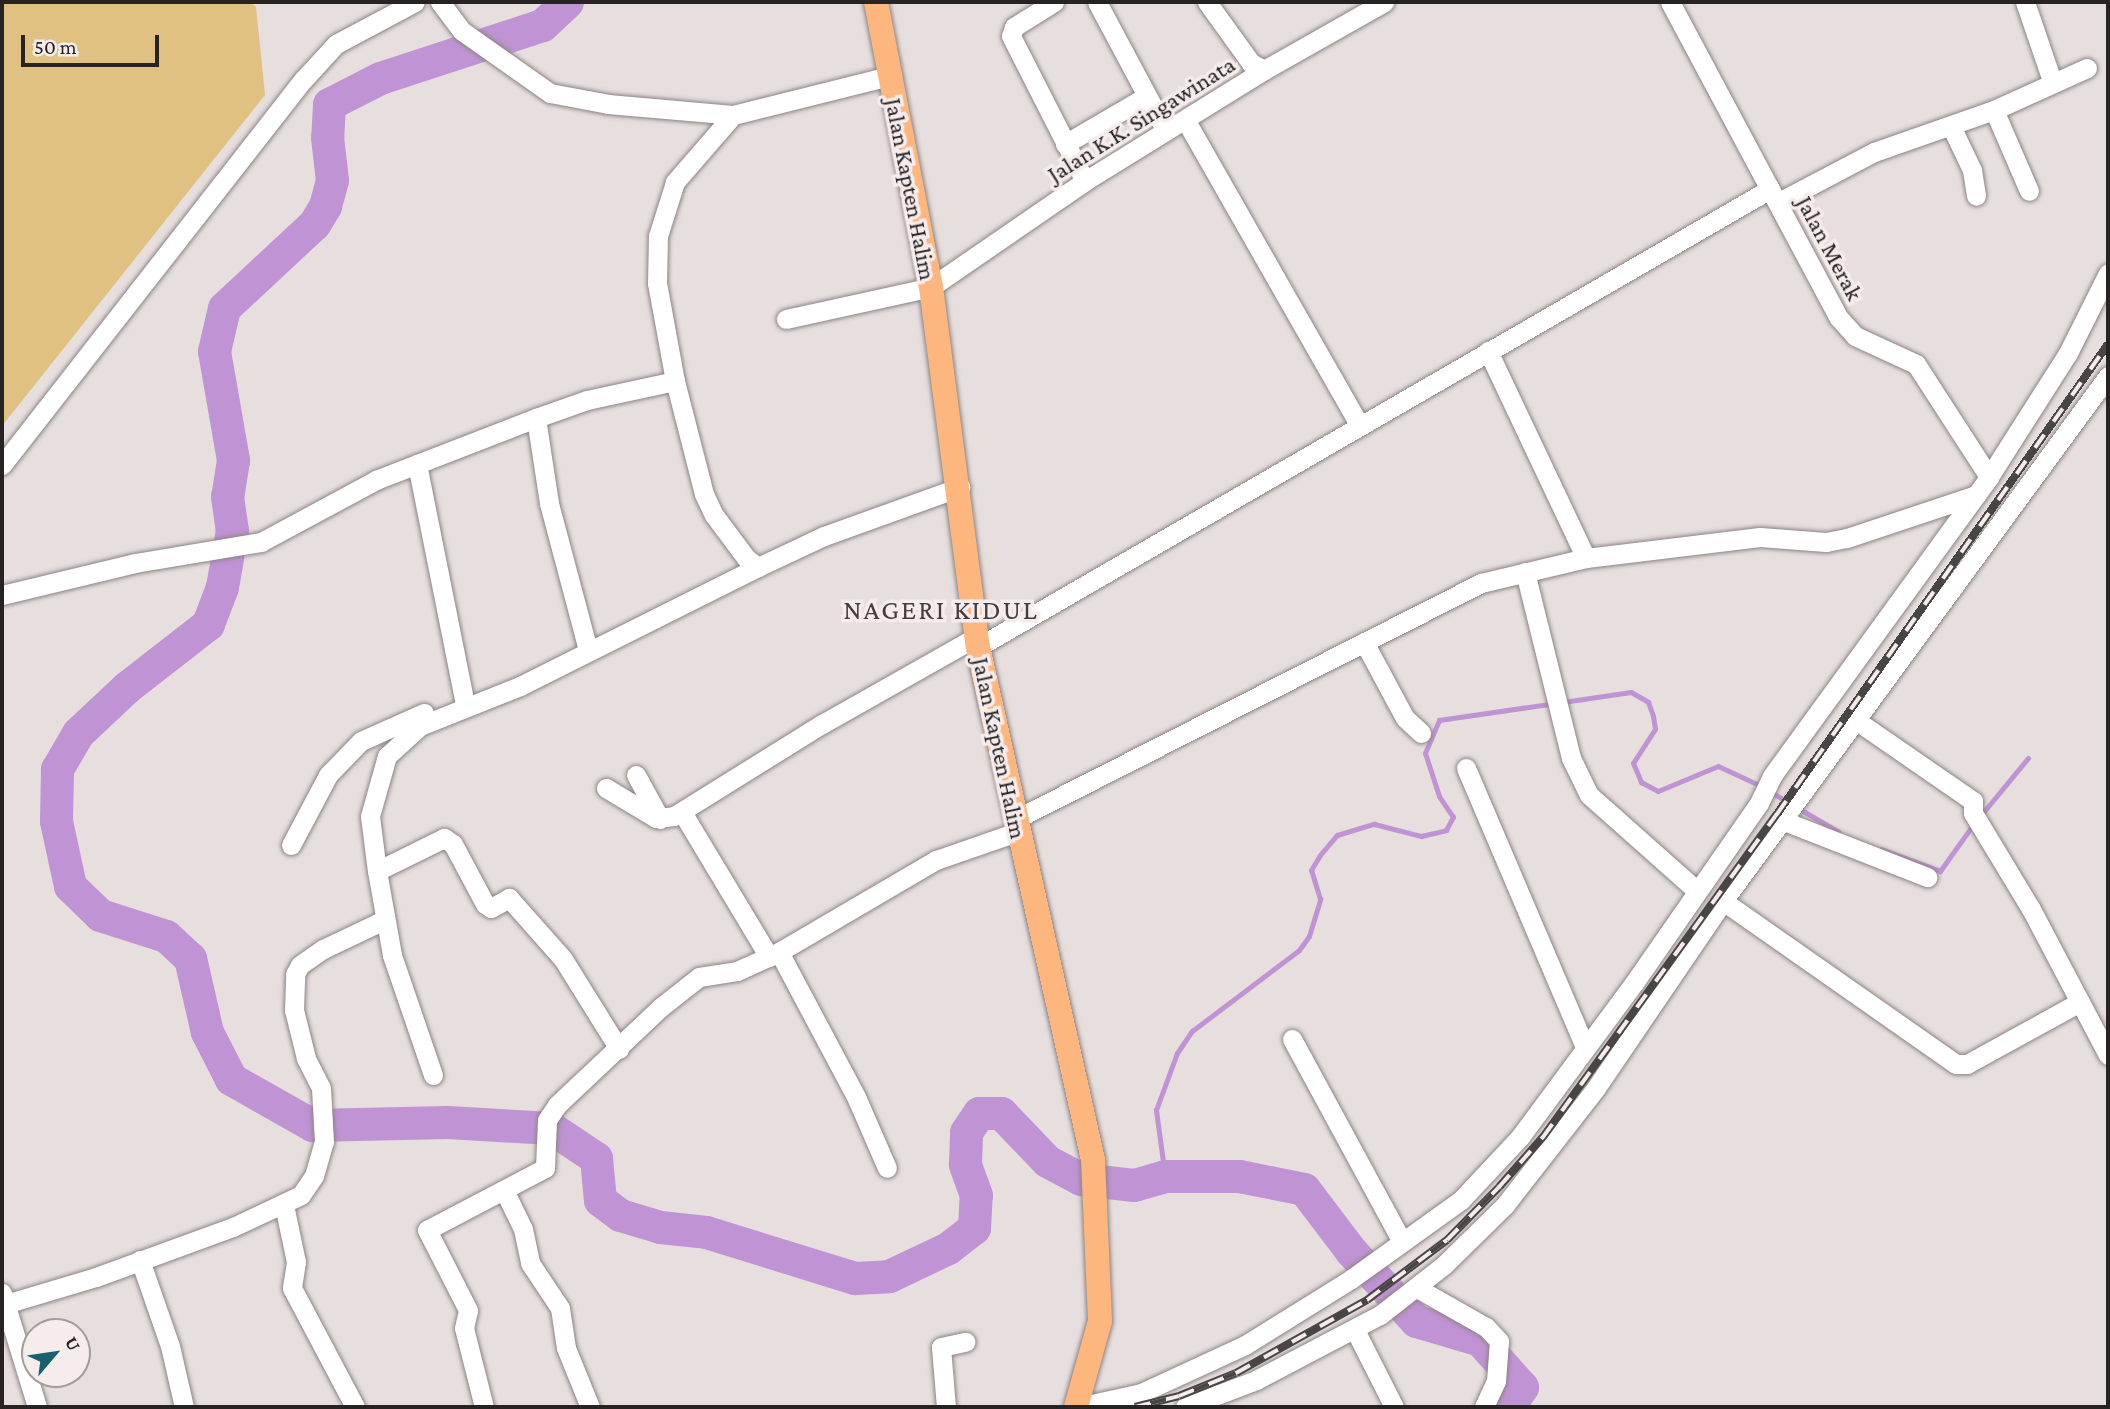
<!DOCTYPE html>
<html>
<head>
<meta charset="utf-8">
<style>
	body { margin:0 }
	#map { position:relative; width:2110px; height:1409px; overflow:hidden; background:#e7dede; font-family:"Crimson Pro",serif }
	div>[style] { position:absolute }
	[style*='--x'] { left:calc(var(--x)*1px); top:calc(var(--y)*1px); width:calc(var(--w)*1px); rotate:calc(var(--a)*1deg) }
	.green>* { inset:0; background:#e0c182 }
	.stream>* { height:5px; margin:-2.5px; padding:0 2.5px; transform-origin:2.5px; border-radius:2.5px; background:#c093d4 }
	.river>* { height:33px; margin:-16.5px; padding:0 16.5px; transform-origin:16.5px; border-radius:16.5px; background:#c093d4 }
	.roads { filter:drop-shadow(0 0 2px #8c8484) drop-shadow(0 0 2px #8c8484) }
	.minor>* { height:19px; margin:-9.5px; padding:0 9.5px; transform-origin:9.5px; border-radius:9.5px; background:#fff }
	.major>* { height:24px; margin:-12px; padding:0 12px; transform-origin:12px; border-radius:12px; background:#feb67f }
	.rail>* { height:8px; margin-top:-4px; transform-origin:0; background:repeating-linear-gradient(90deg,#f5eceb 0 16px,#494544 0 32px); box-sizing:border-box; border-block:2px solid #494544 }
	span { translate:-50% -50%; white-space:nowrap; text-align:center; line-height:1.15; -webkit-text-stroke:7px #f5eceb; paint-order:stroke }
	.street-label { font-size:24px; color:#262322 }
	.quarter-label { font-size:28px; color:#453e3e; letter-spacing:2px }
	.frame { position:absolute; inset:0; border:4px solid #262322; pointer-events:none }
	.north { position:absolute; left:21px; top:1318px; width:70px; height:70px; box-sizing:border-box; background:#f5eceb; border:2px solid #a29c9b; border-radius:50%; rotate:61deg; font-size:19px; font-weight:700; line-height:28px; text-align:center; color:#262322 }
	.north::after { content:''; display:block; margin:auto; width:24px; height:32px; background:#195f70; clip-path:polygon(50% 0,100% 100%,50% 72%,0 100%) }
	.scale { position:absolute; left:21px; top:35px; width:138px; height:32px; box-sizing:border-box; border:4px solid #262322; border-top:0; padding-left:9px; font-size:21px; line-height:24px; white-space:nowrap; color:#262322; -webkit-text-stroke:5px #f5eceb; paint-order:stroke }
</style>
</head>
<body>
<div id="map">
	<div class="green">
		<div style="clip-path:polygon(2px 2px,250px 2px,256px 7px,265px 95px,2px 426px)"></div>
	</div>
	<div class="stream">
		<div style="--x:1769;--y:791;--w:81;--a:30.4"></div>
		<div style="--x:1981;--y:815;--w:74;--a:-50.5"></div>
		<div style="--x:1881;--y:849;--w:63;--a:20.4"></div>
		<div style="--x:1940;--y:871;--w:60;--a:-54.5"></div>
		<div style="--x:1165;--y:1176;--w:67;--a:-97.8"></div>
		<div style="--x:1156;--y:1110;--w:61;--a:-69.8"></div>
		<div style="--x:1177;--y:1053;--w:27;--a:-56"></div>
		<div style="--x:1192;--y:1031;--w:134;--a:-37.1"></div>
		<div style="--x:1299;--y:950;--w:17;--a:-54"></div>
		<div style="--x:1309;--y:936;--w:39;--a:-73"></div>
		<div style="--x:1320;--y:899;--w:30;--a:-107"></div>
		<div style="--x:1311;--y:870;--w:17;--a:-59"></div>
		<div style="--x:1320;--y:855;--w:26;--a:-50"></div>
		<div style="--x:1337;--y:835;--w:39;--a:-17"></div>
		<div style="--x:1374;--y:824;--w:49;--a:14.3"></div>
		<div style="--x:1421;--y:836;--w:26;--a:-13"></div>
		<div style="--x:1446;--y:830;--w:15;--a:-62"></div>
		<div style="--x:1453;--y:817;--w:25;--a:-124"></div>
		<div style="--x:1439;--y:796;--w:45;--a:-108"></div>
		<div style="--x:1425;--y:753;--w:36;--a:-67"></div>
		<div style="--x:1439;--y:720;--w:194;--a:-8.3"></div>
		<div style="--x:1631;--y:692;--w:20;--a:30"></div>
		<div style="--x:1648;--y:702;--w:15;--a:70"></div>
		<div style="--x:1653;--y:716;--w:13;--a:81"></div>
		<div style="--x:1655;--y:729;--w:40;--a:122.9"></div>
		<div style="--x:1633;--y:763;--w:21;--a:67"></div>
		<div style="--x:1641;--y:782;--w:19;--a:28"></div>
		<div style="--x:1658;--y:791;--w:65;--a:-22.6"></div>
		<div style="--x:1718;--y:766;--w:47;--a:24.9"></div>
	</div>
	<div class="river">
		<div style="--x:567;--y:2;--w:34;--a:137"></div>
		<div style="--x:542;--y:25;--w:170;--a:161.9"></div>
		<div style="--x:380;--y:78;--w:57;--a:153"></div>
		<div style="--x:329;--y:104;--w:33;--a:93"></div>
		<div style="--x:327;--y:137;--w:43;--a:83.4"></div>
		<div style="--x:332;--y:180;--w:27;--a:105"></div>
		<div style="--x:325;--y:206;--w:21;--a:121"></div>
		<div style="--x:314;--y:224;--w:123;--a:137"></div>
		<div style="--x:224;--y:308;--w:44;--a:103.1"></div>
		<div style="--x:214;--y:351;--w:111;--a:80.1"></div>
		<div style="--x:233;--y:460;--w:36;--a:99"></div>
		<div style="--x:227;--y:496;--w:34;--a:82"></div>
		<div style="--x:232;--y:530;--w:58;--a:100"></div>
		<div style="--x:222;--y:587;--w:40;--a:111"></div>
		<div style="--x:208;--y:624;--w:103;--a:142.1"></div>
		<div style="--x:127;--y:687;--w:67;--a:136.8"></div>
		<div style="--x:78;--y:733;--w:42;--a:120.3"></div>
		<div style="--x:57;--y:769;--w:52;--a:91.1"></div>
		<div style="--x:56;--y:821;--w:66;--a:77.8"></div>
		<div style="--x:70;--y:886;--w:42;--a:44"></div>
		<div style="--x:100;--y:915;--w:69;--a:17.7"></div>
		<div style="--x:166;--y:936;--w:33;--a:43"></div>
		<div style="--x:190;--y:958;--w:76;--a:77.1"></div>
		<div style="--x:207;--y:1032;--w:53;--a:62.9"></div>
		<div style="--x:231;--y:1079;--w:93;--a:29.6"></div>
		<div style="--x:312;--y:1125;--w:135;--a:-1.3"></div>
		<div style="--x:447;--y:1122;--w:104;--a:3.3"></div>
		<div style="--x:551;--y:1128;--w:54;--a:33.7"></div>
		<div style="--x:596;--y:1158;--w:42;--a:84.6"></div>
		<div style="--x:600;--y:1200;--w:25;--a:37"></div>
		<div style="--x:620;--y:1215;--w:42;--a:16.7"></div>
		<div style="--x:660;--y:1227;--w:46;--a:6.2"></div>
		<div style="--x:706;--y:1232;--w:156;--a:17.2"></div>
		<div style="--x:855;--y:1278;--w:34;--a:-3"></div>
		<div style="--x:889;--y:1276;--w:65;--a:-25.4"></div>
		<div style="--x:948;--y:1248;--w:33;--a:-38"></div>
		<div style="--x:974;--y:1228;--w:33;--a:-87"></div>
		<div style="--x:976;--y:1195;--w:33;--a:-110"></div>
		<div style="--x:965;--y:1164;--w:32;--a:-88"></div>
		<div style="--x:966;--y:1132;--w:23;--a:-56"></div>
		<div style="--x:979;--y:1113;--w:22;--a:0"></div>
		<div style="--x:1001;--y:1113;--w:66;--a:46.2"></div>
		<div style="--x:1047;--y:1161;--w:38;--a:28"></div>
		<div style="--x:1081;--y:1179;--w:53;--a:6.5"></div>
		<div style="--x:1134;--y:1185;--w:32;--a:-16"></div>
		<div style="--x:1165;--y:1176;--w:74;--a:0"></div>
		<div style="--x:1239;--y:1176;--w:66;--a:11.3"></div>
		<div style="--x:1304;--y:1189;--w:78;--a:52.8"></div>
		<div style="--x:1351;--y:1251;--w:96;--a:47.1"></div>
		<div style="--x:1416;--y:1321;--w:67;--a:16.5"></div>
		<div style="--x:1480;--y:1340;--w:63;--a:48.2"></div>
		<div style="--x:1522;--y:1387;--w:24;--a:125"></div>
	</div>
	<div class="roads">
		<div class="minor">
			<div style="--x:440;--y:2;--w:36;--a:53"></div>
			<div style="--x:462;--y:31;--w:108;--a:35.2"></div>
			<div style="--x:550;--y:93;--w:59;--a:10.7"></div>
			<div style="--x:608;--y:104;--w:125;--a:5"></div>
			<div style="--x:733;--y:115;--w:162;--a:-14"></div>
			<div style="--x:1054;--y:2;--w:47;--a:148"></div>
			<div style="--x:1014;--y:27;--w:9;--a:108"></div>
			<div style="--x:1011;--y:36;--w:163;--a:63"></div>
			<div style="--x:1097;--y:2;--w:146;--a:61.9"></div>
			<div style="--x:1207;--y:2;--w:75;--a:54.2"></div>
			<div style="--x:1251;--y:63;--w:15;--a:28"></div>
			<div style="--x:1670;--y:2;--w:358;--a:61.9"></div>
			<div style="--x:1839;--y:318;--w:24;--a:48"></div>
			<div style="--x:1855;--y:336;--w:67;--a:24.7"></div>
			<div style="--x:1916;--y:364;--w:135;--a:57.1"></div>
			<div style="--x:2025;--y:2;--w:83;--a:71.1"></div>
			<div style="--x:1994;--y:110;--w:88;--a:66.6"></div>
			<div style="--x:733;--y:115;--w:89;--a:130.9"></div>
			<div style="--x:675;--y:182;--w:57;--a:107.5"></div>
			<div style="--x:658;--y:236;--w:47;--a:91.2"></div>
			<div style="--x:657;--y:283;--w:100;--a:79.6"></div>
			<div style="--x:675;--y:381;--w:117;--a:75.6"></div>
			<div style="--x:704;--y:494;--w:23;--a:65"></div>
			<div style="--x:714;--y:515;--w:54;--a:53.3"></div>
			<div style="--x:746;--y:558;--w:15;--a:37"></div>
			<div style="--x:758;--y:567;--w:73;--a:-25.2"></div>
			<div style="--x:824;--y:536;--w:145;--a:-19.8"></div>
			<div style="--x:1186;--y:121;--w:351;--a:60.3"></div>
			<div style="--x:1951;--y:126;--w:49;--a:64.5"></div>
			<div style="--x:1972;--y:170;--w:26;--a:81"></div>
			<div style="--x:1065;--y:144;--w:95;--a:-30.3"></div>
			<div style="--x:1779;--y:202;--w:107;--a:-27.8"></div>
			<div style="--x:1874;--y:152;--w:127;--a:-19.3"></div>
			<div style="--x:1994;--y:110;--w:102;--a:-24.3"></div>
			<div style="--x:786;--y:319;--w:148;--a:-12.4"></div>
			<div style="--x:931;--y:287;--w:187;--a:-34.5"></div>
			<div style="--x:1085;--y:181;--w:211;--a:-31.8"></div>
			<div style="--x:1264;--y:70;--w:138;--a:-29.5"></div>
			<div style="--x:1488;--y:351;--w:229;--a:64.7"></div>
			<div style="--x:417;--y:464;--w:246;--a:78.7"></div>
			<div style="--x:2;--y:465;--w:489;--a:-52"></div>
			<div style="--x:303;--y:80;--w:49;--a:-47.5"></div>
			<div style="--x:336;--y:44;--w:89;--a:-28"></div>
			<div style="--x:1525;--y:572;--w:192;--a:76.1"></div>
			<div style="--x:1571;--y:758;--w:41;--a:64.1"></div>
			<div style="--x:1589;--y:795;--w:144;--a:41.6"></div>
			<div style="--x:2;--y:595;--w:137;--a:-13.5"></div>
			<div style="--x:135;--y:563;--w:128;--a:-9.5"></div>
			<div style="--x:261;--y:542;--w:131;--a:-28.3"></div>
			<div style="--x:376;--y:480;--w:172;--a:-21.2"></div>
			<div style="--x:1364;--y:642;--w:86;--a:61.7"></div>
			<div style="--x:1405;--y:718;--w:22;--a:43"></div>
			<div style="--x:978;--y:647;--w:915;--a:-30.04"></div>
			<div style="--x:588;--y:650;--w:152;--a:-104.9"></div>
			<div style="--x:549;--y:503;--w:86;--a:-98.7"></div>
			<div style="--x:536;--y:418;--w:54;--a:-19.4"></div>
			<div style="--x:587;--y:400;--w:90;--a:-12.2"></div>
			<div style="--x:1857;--y:721;--w:141;--a:34.6"></div>
			<div style="--x:1973;--y:801;--w:12;--a:90"></div>
			<div style="--x:1973;--y:813;--w:112;--a:58.9"></div>
			<div style="--x:2031;--y:909;--w:165;--a:62.2"></div>
			<div style="--x:1466;--y:768;--w:303;--a:66.9"></div>
			<div style="--x:636;--y:775;--w:50;--a:61.4"></div>
			<div style="--x:606;--y:788;--w:58;--a:31"></div>
			<div style="--x:656;--y:818;--w:18;--a:-6"></div>
			<div style="--x:674;--y:816;--w:174;--a:-31.9"></div>
			<div style="--x:822;--y:724;--w:177;--a:-29.5"></div>
			<div style="--x:682;--y:812;--w:169;--a:59"></div>
			<div style="--x:1014;--y:820;--w:524;--a:-26.91"></div>
			<div style="--x:1481;--y:583;--w:108;--a:-13.4"></div>
			<div style="--x:1586;--y:558;--w:175;--a:-6.9"></div>
			<div style="--x:1760;--y:537;--w:66;--a:4.3"></div>
			<div style="--x:1826;--y:542;--w:21;--a:-11"></div>
			<div style="--x:1847;--y:538;--w:136;--a:-18.4"></div>
			<div style="--x:1784;--y:821;--w:154;--a:21.4"></div>
			<div style="--x:291;--y:845;--w:79;--a:-62.1"></div>
			<div style="--x:328;--y:775;--w:47;--a:-45.9"></div>
			<div style="--x:361;--y:741;--w:69;--a:-24"></div>
			<div style="--x:377;--y:871;--w:75;--a:-26.2"></div>
			<div style="--x:444;--y:838;--w:11;--a:34"></div>
			<div style="--x:453;--y:844;--w:68;--a:61.9"></div>
			<div style="--x:485;--y:904;--w:7;--a:34"></div>
			<div style="--x:491;--y:908;--w:21;--a:-29"></div>
			<div style="--x:509;--y:898;--w:81;--a:48.5"></div>
			<div style="--x:563;--y:959;--w:106;--a:58.1"></div>
			<div style="--x:1723;--y:901;--w:284;--a:35"></div>
			<div style="--x:1956;--y:1064;--w:11;--a:0"></div>
			<div style="--x:1967;--y:1064;--w:129;--a:-28.8"></div>
			<div style="--x:779;--y:952;--w:166;--a:62"></div>
			<div style="--x:857;--y:1099;--w:75;--a:66.5"></div>
			<div style="--x:1292;--y:1039;--w:231;--a:61.5"></div>
			<div style="--x:433;--y:1075;--w:127;--a:-108.9"></div>
			<div style="--x:392;--y:955;--w:85;--a:-100.1"></div>
			<div style="--x:377;--y:871;--w:55;--a:-97.3"></div>
			<div style="--x:370;--y:816;--w:62;--a:-74.2"></div>
			<div style="--x:387;--y:756;--w:45;--a:-42.3"></div>
			<div style="--x:420;--y:726;--w:108;--a:-21.8"></div>
			<div style="--x:520;--y:686;--w:266;--a:-26.6"></div>
			<div style="--x:505;--y:1192;--w:41;--a:64.1"></div>
			<div style="--x:523;--y:1229;--w:35;--a:78"></div>
			<div style="--x:530;--y:1263;--w:54;--a:56.3"></div>
			<div style="--x:560;--y:1308;--w:40;--a:81.5"></div>
			<div style="--x:566;--y:1348;--w:64;--a:67.9"></div>
			<div style="--x:284;--y:1205;--w:58;--a:78.1"></div>
			<div style="--x:296;--y:1262;--w:26;--a:99"></div>
			<div style="--x:292;--y:1288;--w:135;--a:62.1"></div>
			<div style="--x:140;--y:1260;--w:91;--a:70.8"></div>
			<div style="--x:170;--y:1346;--w:63;--a:77.1"></div>
			<div style="--x:1417;--y:1288;--w:79;--a:29.5"></div>
			<div style="--x:1486;--y:1327;--w:19;--a:47"></div>
			<div style="--x:1499;--y:1341;--w:40;--a:94.3"></div>
			<div style="--x:1496;--y:1381;--w:29;--a:115"></div>
			<div style="--x:2;--y:1293;--w:119;--a:72.9"></div>
			<div style="--x:2;--y:1305;--w:98;--a:-16.6"></div>
			<div style="--x:96;--y:1277;--w:146;--a:-20.1"></div>
			<div style="--x:233;--y:1227;--w:75;--a:-25.2"></div>
			<div style="--x:301;--y:1195;--w:23;--a:-56"></div>
			<div style="--x:314;--y:1176;--w:35;--a:-74"></div>
			<div style="--x:324;--y:1142;--w:54;--a:-93.2"></div>
			<div style="--x:321;--y:1088;--w:34;--a:-117"></div>
			<div style="--x:306;--y:1058;--w:49;--a:-104"></div>
			<div style="--x:294;--y:1010;--w:36;--a:-88"></div>
			<div style="--x:295;--y:974;--w:10;--a:-61"></div>
			<div style="--x:300;--y:965;--w:28;--a:-35"></div>
			<div style="--x:323;--y:949;--w:68;--a:-25.4"></div>
			<div style="--x:1355;--y:1330;--w:86;--a:63.1"></div>
			<div style="--x:484;--y:1407;--w:81;--a:-104.2"></div>
			<div style="--x:464;--y:1328;--w:18;--a:-77"></div>
			<div style="--x:468;--y:1310;--w:90;--a:-117.1"></div>
			<div style="--x:427;--y:1230;--w:133;--a:-27.7"></div>
			<div style="--x:545;--y:1168;--w:48;--a:-87.6"></div>
			<div style="--x:547;--y:1120;--w:18;--a:-56"></div>
			<div style="--x:557;--y:1105;--w:143;--a:-43.3"></div>
			<div style="--x:661;--y:1007;--w:48;--a:-38.3"></div>
			<div style="--x:699;--y:977;--w:38;--a:-9"></div>
			<div style="--x:737;--y:971;--w:46;--a:-24.3"></div>
			<div style="--x:779;--y:952;--w:182;--a:-30.4"></div>
			<div style="--x:936;--y:860;--w:86;--a:-19.1"></div>
			<div style="--x:946;--y:1407;--w:60;--a:-94.8"></div>
			<div style="--x:941;--y:1347;--w:25;--a:-12"></div>
			<div style="--x:1078;--y:1407;--w:65;--a:-12.5"></div>
			<div style="--x:1141;--y:1393;--w:115;--a:-24.8"></div>
			<div style="--x:1245;--y:1345;--w:125;--a:-31.9"></div>
			<div style="--x:1351;--y:1279;--w:135;--a:-35.7"></div>
			<div style="--x:1461;--y:1200;--w:86;--a:-46.9"></div>
			<div style="--x:1520;--y:1137;--w:192;--a:-53.5"></div>
			<div style="--x:1634;--y:983;--w:219;--a:-55.2"></div>
			<div style="--x:1759;--y:803;--w:30;--a:-64"></div>
			<div style="--x:1772;--y:776;--w:369;--a:-54"></div>
			<div style="--x:1989;--y:477;--w:147;--a:-57.5"></div>
			<div style="--x:2068;--y:353;--w:89;--a:-63.4"></div>
			<div style="--x:1185;--y:1407;--w:76;--a:-20.8"></div>
			<div style="--x:1256;--y:1380;--w:140;--a:-27.7"></div>
			<div style="--x:1380;--y:1315;--w:81;--a:-38"></div>
			<div style="--x:1444;--y:1265;--w:86;--a:-44.5"></div>
			<div style="--x:1505;--y:1205;--w:148;--a:-52.1"></div>
			<div style="--x:1596;--y:1088;--w:226;--a:-55.8"></div>
			<div style="--x:1723;--y:901;--w:651;--a:-53.75"></div>
		</div>
		<div class="major">
			<div style="--x:876;--y:2;--w:290;--a:79.1"></div>
			<div style="--x:931;--y:287;--w:363;--a:82.6"></div>
			<div style="--x:978;--y:647;--w:526;--a:77.36"></div>
			<div style="--x:1093;--y:1160;--w:161;--a:87.5"></div>
			<div style="--x:1100;--y:1321;--w:89;--a:105.6"></div>
		</div>
	</div>
	<div class="rail">
		<div style="--x:1135;--y:1407;--w:45;--a:-14"></div>
		<div style="--x:1179;--y:1396;--w:61;--a:-22"></div>
		<div style="--x:1236;--y:1373;--w:150;--a:-29.1"></div>
		<div style="--x:1367;--y:1300;--w:100;--a:-36.9"></div>
		<div style="--x:1447;--y:1240;--w:74;--a:-45.5"></div>
		<div style="--x:1499;--y:1187;--w:67;--a:-48.7"></div>
		<div style="--x:1543;--y:1137;--w:399;--a:-54.1"></div>
		<div style="--x:1777;--y:814;--w:575;--a:-54.84"></div>
	</div>
	<div class="street-label">
		<span style="left:1141px;top:119px;rotate:-32deg">Jalan K.K. Singawinata</span>
		<span style="left:911px;top:189px;rotate:79deg">Jalan Kapten Halim</span>
		<span style="left:1830px;top:248px;rotate:62deg">Jalan Merak</span>
		<span style="left:1000px;top:748px;rotate:78deg">Jalan Kapten Halim</span>
	</div>
	<div class="quarter-label">
		<span style="left:941px;top:610px">NAGERI KIDUL</span>
	</div>
	<div class="frame"></div>
	<div class="north">U</div>
	<div class="scale">50 m</div>
</div>
</body>
</html>
